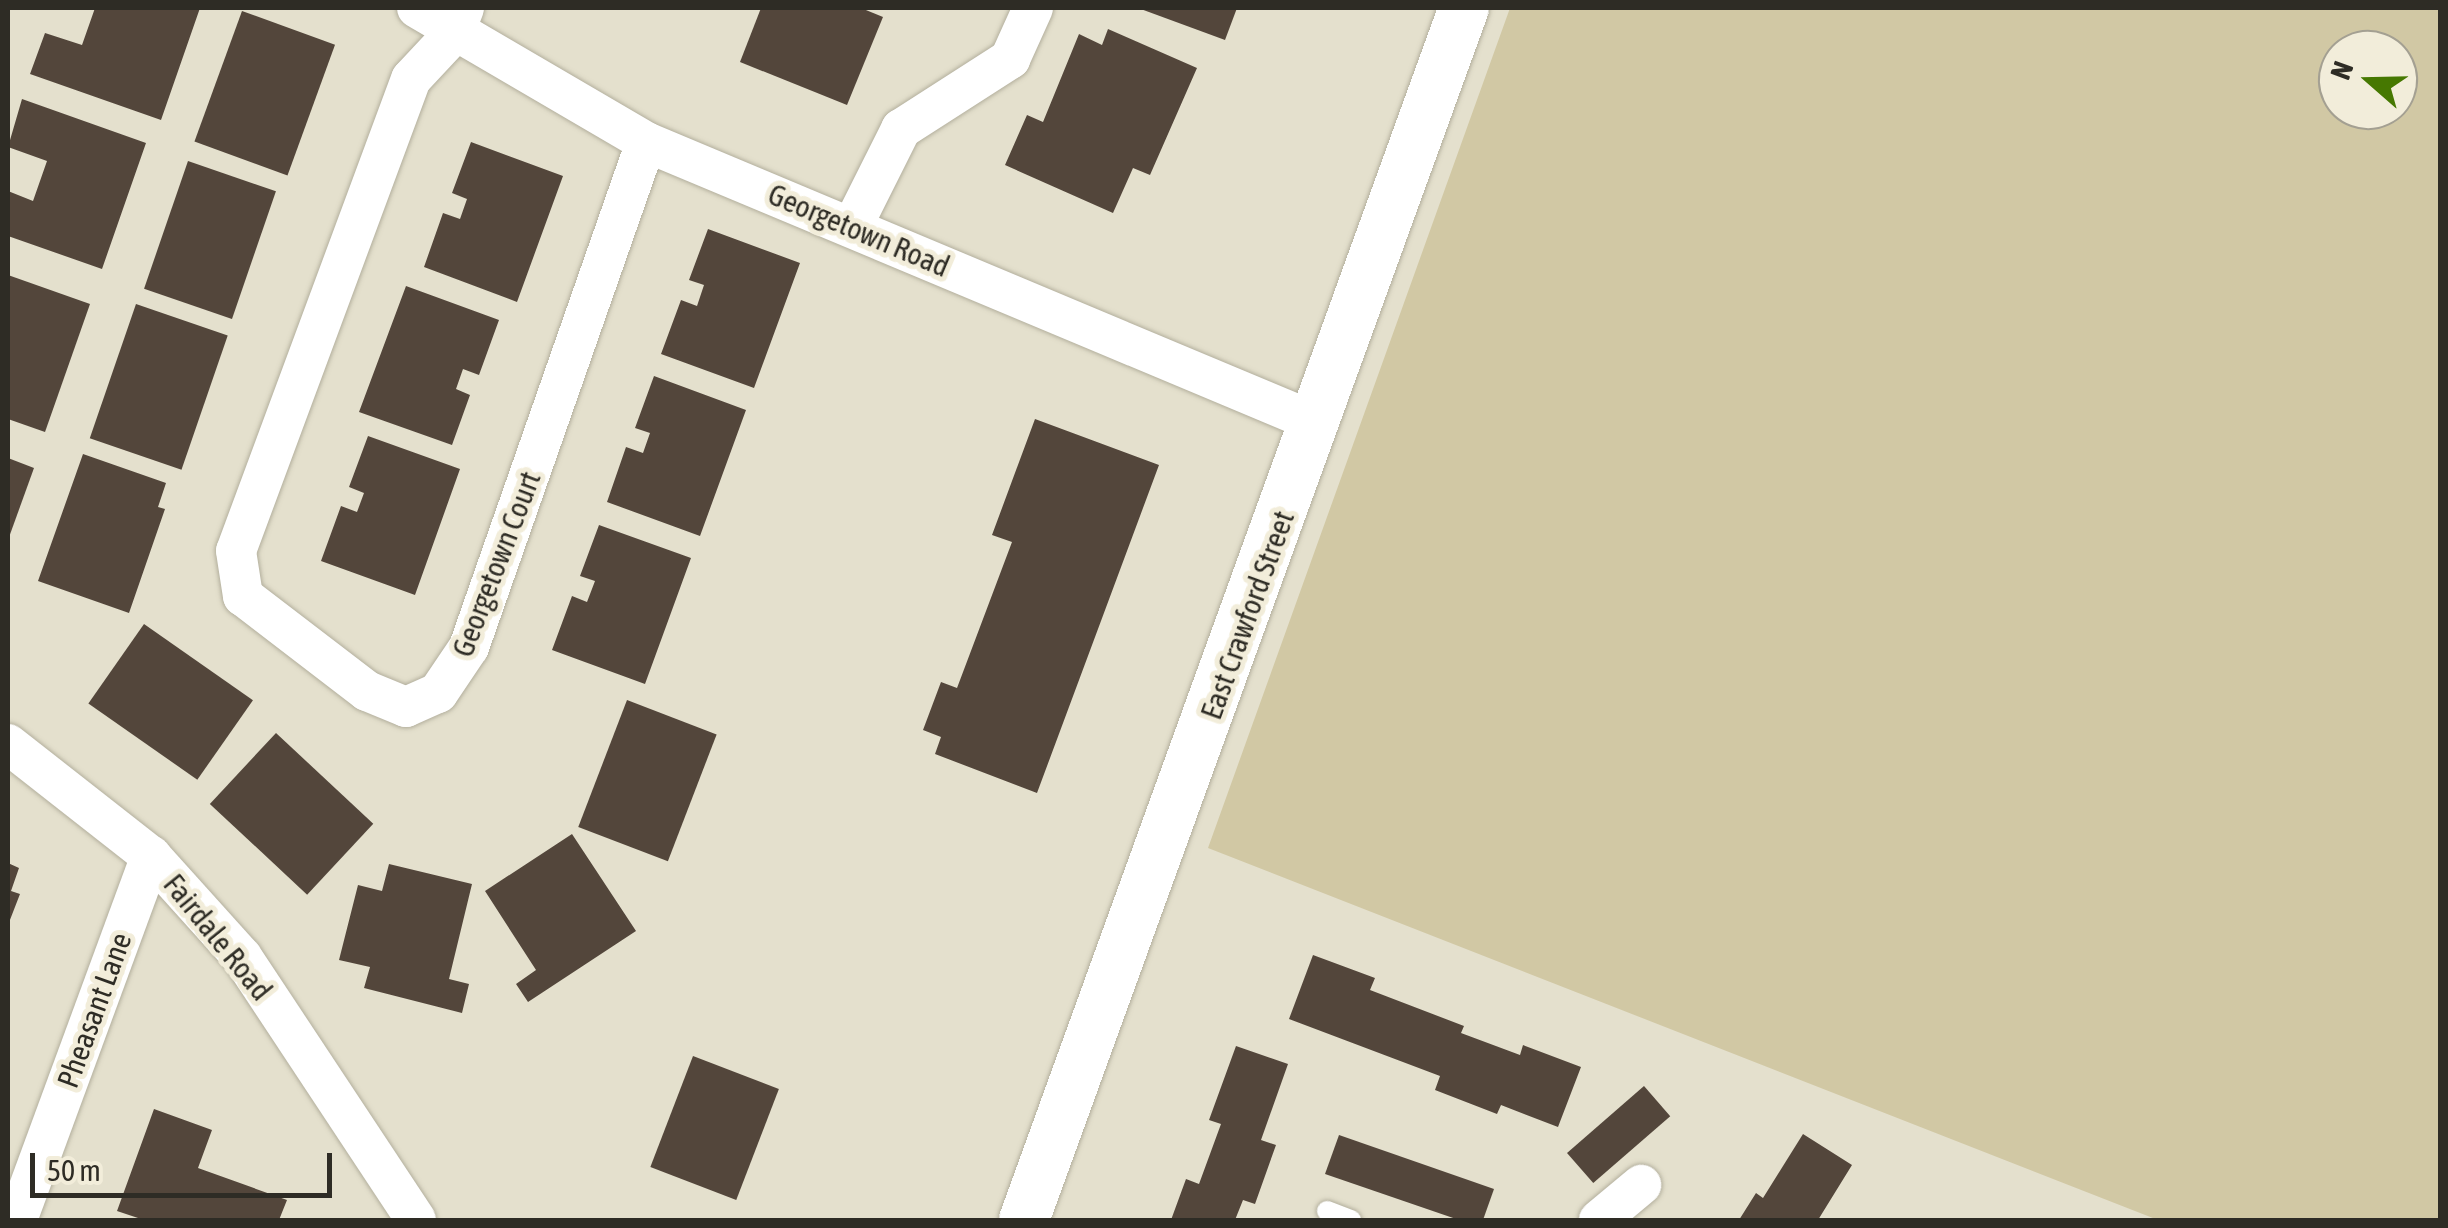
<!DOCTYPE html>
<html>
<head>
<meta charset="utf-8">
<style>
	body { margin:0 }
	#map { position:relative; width:2448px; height:1228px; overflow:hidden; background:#e4e0cd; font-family:"Asap Condensed",sans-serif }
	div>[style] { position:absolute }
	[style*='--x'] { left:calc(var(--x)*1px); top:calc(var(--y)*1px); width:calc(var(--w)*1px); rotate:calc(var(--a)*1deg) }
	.green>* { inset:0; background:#d1c8a4 }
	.building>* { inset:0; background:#53463b; transform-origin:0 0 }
	.roads { filter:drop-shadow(0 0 2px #b3af9d) drop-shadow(0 0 2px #b3af9d) }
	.service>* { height:20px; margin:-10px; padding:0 10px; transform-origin:10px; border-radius:10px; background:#fff }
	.minor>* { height:40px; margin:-20px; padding:0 20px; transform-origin:20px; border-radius:20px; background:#fff }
	.tertiary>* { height:50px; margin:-25px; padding:0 25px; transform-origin:25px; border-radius:25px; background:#fff }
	span { translate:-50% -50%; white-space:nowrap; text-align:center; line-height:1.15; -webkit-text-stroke:10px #f2edda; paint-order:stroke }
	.street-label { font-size:30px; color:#2e2c25 }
	.frame { position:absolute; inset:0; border:10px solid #2e2c25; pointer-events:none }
	.north { position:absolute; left:2318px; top:30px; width:100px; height:100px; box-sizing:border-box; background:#f2edda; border:2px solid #a4a092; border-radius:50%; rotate:290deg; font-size:28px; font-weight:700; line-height:40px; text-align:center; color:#2e2c25 }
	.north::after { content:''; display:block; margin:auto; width:35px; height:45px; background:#467801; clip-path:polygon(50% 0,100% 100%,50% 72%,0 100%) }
	.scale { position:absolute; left:30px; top:1153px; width:302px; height:45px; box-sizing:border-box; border:5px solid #2e2c25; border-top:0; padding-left:12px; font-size:30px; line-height:35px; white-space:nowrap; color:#2e2c25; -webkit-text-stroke:8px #f2edda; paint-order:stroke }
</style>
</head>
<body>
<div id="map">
	<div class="green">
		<div style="clip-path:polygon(evenodd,1510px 8px,2440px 8px,2440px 1220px,2158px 1220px,1208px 848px,1510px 8px,2338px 50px,2398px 50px,2398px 110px,2338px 110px,2338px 50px)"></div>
	</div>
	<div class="building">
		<div style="clip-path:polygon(95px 8px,200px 8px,161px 120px,30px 74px,45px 33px,82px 45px)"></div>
		<div style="clip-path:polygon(761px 8px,861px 8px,883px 17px,847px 105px,740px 62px)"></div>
		<div style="clip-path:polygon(1138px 8px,1237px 8px,1225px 40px)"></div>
		<div style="left:242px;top:11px;width:99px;height:139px;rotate:20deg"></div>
		<div style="clip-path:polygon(1108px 29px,1197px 68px,1150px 175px,1133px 168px,1113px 213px,1005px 165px,1027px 115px,1043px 122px,1079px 34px,1102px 45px)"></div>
		<div style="clip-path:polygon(22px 99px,146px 143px,102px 269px,8px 236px,8px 191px,33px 201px,47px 161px,8px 147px)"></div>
		<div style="clip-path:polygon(471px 142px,563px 176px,517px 302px,424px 267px,443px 213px,460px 219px,467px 199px,452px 193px)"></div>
		<div style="left:188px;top:161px;width:93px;height:135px;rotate:19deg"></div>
		<div style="clip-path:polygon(708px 229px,800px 263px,754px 388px,661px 354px,681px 300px,697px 306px,704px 285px,689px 280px)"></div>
		<div style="clip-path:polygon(8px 275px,90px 304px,45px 432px,8px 419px)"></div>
		<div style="clip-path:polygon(406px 286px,499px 320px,479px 375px,463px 369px,456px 389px,470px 395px,452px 445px,359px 412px)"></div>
		<div style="left:136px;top:304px;width:97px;height:142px;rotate:19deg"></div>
		<div style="clip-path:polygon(654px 376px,746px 410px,700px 536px,607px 502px,626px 447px,643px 453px,650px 433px,635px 428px)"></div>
		<div style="clip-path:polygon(1035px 419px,1159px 465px,1037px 793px,935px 754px,941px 737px,923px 730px,941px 682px,957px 688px,1012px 542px,992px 535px)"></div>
		<div style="clip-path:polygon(368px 436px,460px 469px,415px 595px,321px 561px,341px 506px,357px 512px,364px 493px,349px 487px)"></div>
		<div style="clip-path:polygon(83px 454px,166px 483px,158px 507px,165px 509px,129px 613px,38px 581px)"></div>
		<div style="clip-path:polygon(8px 458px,34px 468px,8px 540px)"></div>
		<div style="clip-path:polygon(599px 525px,691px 558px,645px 684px,552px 650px,572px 596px,587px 602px,595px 581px,580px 576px)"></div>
		<div style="left:144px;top:624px;width:133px;height:97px;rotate:35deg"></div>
		<div style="left:627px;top:700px;width:96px;height:136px;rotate:21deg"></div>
		<div style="left:276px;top:733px;width:133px;height:97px;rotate:43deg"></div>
		<div style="clip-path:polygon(572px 834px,636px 931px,528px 1002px,516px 984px,536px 970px,485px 891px)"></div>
		<div style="clip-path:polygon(8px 863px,19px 868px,11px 891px,20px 894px,8px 925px)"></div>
		<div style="clip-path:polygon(389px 864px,472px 884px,449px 979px,469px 984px,462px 1013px,364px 988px,370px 967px,339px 960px,358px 885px,382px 891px)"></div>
		<div style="clip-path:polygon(1313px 955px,1375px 978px,1370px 990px,1464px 1026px,1461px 1033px,1520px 1055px,1523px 1045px,1581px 1067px,1558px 1127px,1501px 1105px,1497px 1114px,1435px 1090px,1440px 1076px,1289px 1019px)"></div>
		<div style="clip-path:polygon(1236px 1046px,1288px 1064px,1261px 1140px,1276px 1145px,1255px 1204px,1243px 1200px,1235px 1220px,1171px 1220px,1186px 1179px,1199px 1184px,1221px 1124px,1209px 1120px)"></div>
		<div style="left:693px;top:1056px;width:92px;height:119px;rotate:21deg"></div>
		<div style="left:1644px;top:1086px;width:40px;height:102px;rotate:49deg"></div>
		<div style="clip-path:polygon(154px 1109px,212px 1130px,198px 1168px,287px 1200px,279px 1220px,144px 1220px,117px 1211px)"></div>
		<div style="clip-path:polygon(1803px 1134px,1852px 1165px,1818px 1220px,1739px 1220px,1756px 1193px,1763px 1198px)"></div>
		<div style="clip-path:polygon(1339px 1135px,1494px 1189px,1483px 1220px,1459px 1220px,1325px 1174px)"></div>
	</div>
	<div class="roads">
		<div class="service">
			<div style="--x:1327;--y:1211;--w:26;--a:21"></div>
		</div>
		<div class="minor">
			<div style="--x:417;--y:8;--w:265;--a:30.3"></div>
			<div style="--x:646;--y:142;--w:727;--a:22.72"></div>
			<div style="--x:464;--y:8;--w:26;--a:111"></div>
			<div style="--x:455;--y:32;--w:64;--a:133.1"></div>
			<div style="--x:411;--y:79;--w:503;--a:110.34"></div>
			<div style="--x:236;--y:551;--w:46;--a:81.2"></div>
			<div style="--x:243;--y:596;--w:156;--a:37.5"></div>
			<div style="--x:367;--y:691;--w:42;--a:22.3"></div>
			<div style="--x:406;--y:707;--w:35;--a:-24"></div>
			<div style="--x:438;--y:693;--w:55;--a:-56"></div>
			<div style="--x:469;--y:647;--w:535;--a:-70.68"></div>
			<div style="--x:852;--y:227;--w:110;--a:-63.4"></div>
			<div style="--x:901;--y:129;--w:130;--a:-32.7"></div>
			<div style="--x:1010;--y:59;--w:56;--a:-65.7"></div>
			<div style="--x:8;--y:744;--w:182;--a:38.1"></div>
			<div style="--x:151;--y:856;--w:136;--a:48"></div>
			<div style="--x:242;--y:957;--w:315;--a:56.5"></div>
			<div style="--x:17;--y:1220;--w:388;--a:-69.8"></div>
			<div style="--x:1599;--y:1220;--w:55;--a:-39.8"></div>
		</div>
		<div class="tertiary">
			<div style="--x:1024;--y:1220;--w:1289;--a:-70.05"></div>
		</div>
	</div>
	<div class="street-label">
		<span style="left:859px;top:230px;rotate:23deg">Georgetown Road</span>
		<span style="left:496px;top:564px;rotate:-69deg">Georgetown Court</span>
		<span style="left:1247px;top:615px;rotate:-70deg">East Crawford Street</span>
		<span style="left:218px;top:937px;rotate:51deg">Fairdale Road</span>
		<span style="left:94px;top:1010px;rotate:-70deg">Pheasant Lane</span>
	</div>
	<div class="frame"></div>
	<div class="north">N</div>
	<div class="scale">50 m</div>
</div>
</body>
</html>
